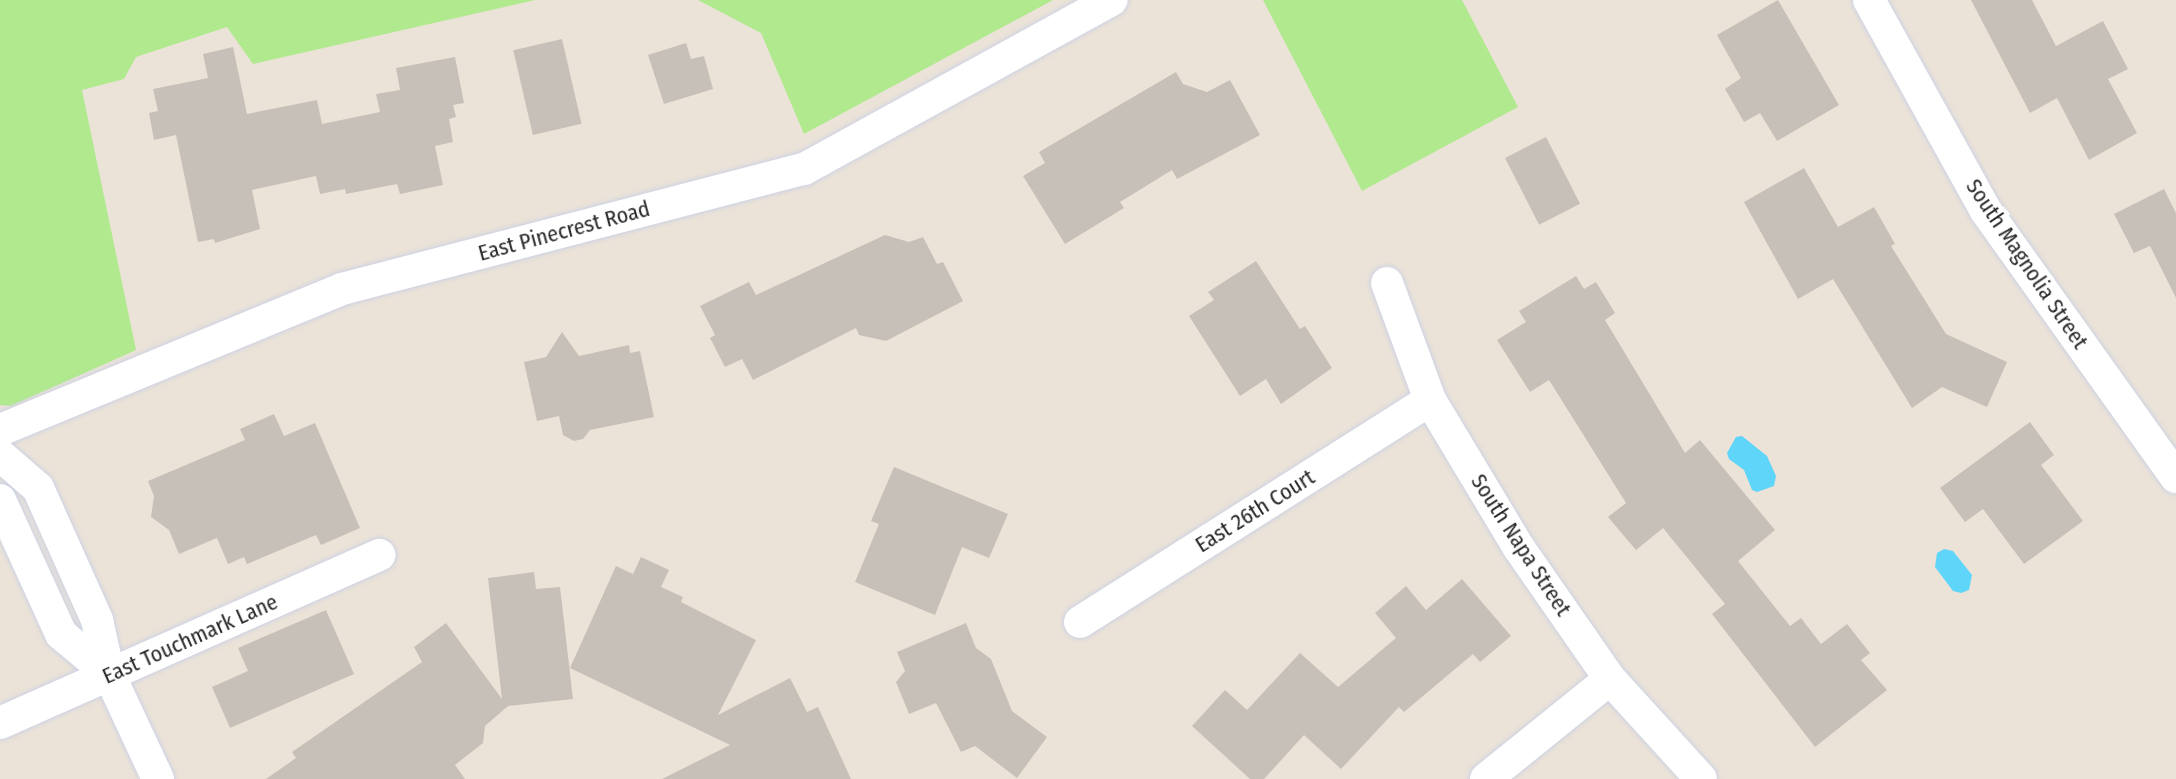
<!DOCTYPE html>
<html>
<head>
<meta charset="utf-8">
<style>
	body { margin:0 }
	#map { position:relative; width:2176px; height:779px; overflow:hidden; background:#ece3d8; font-family:"Fira Sans Condensed",sans-serif }
	div>[style] { position:absolute }
	[style*='--x'] { left:calc(var(--x)*1px); top:calc(var(--y)*1px); width:calc(var(--w)*1px); rotate:calc(var(--a)*1deg) }
	.green>* { inset:0; background:#b0e98e }
	.water>* { inset:0; background:#5fd5fa }
	.building>* { inset:0; background:#c7c0b8; transform-origin:0 0 }
	.roads { filter:drop-shadow(0 0 2px #cdd2e3) drop-shadow(0 0 2px #cdd2e3) }
	.street>* { height:32px; margin:-16px; padding:0 16px; transform-origin:16px; border-radius:16px; background:#fff }
	span { translate:-50% -50%; white-space:nowrap; text-align:center; line-height:1.15; -webkit-text-stroke:8px #fff; paint-order:stroke }
	.street-label { font-size:22px; color:#282828 }
</style>
</head>
<body>
<div id="map">
	<div class="green">
		<div style="clip-path:polygon(0 0,535px 0,253px 64px,227px 27px,136px 57px,124px 79px,82px 90px,136px 350px,11px 406px,0 405px)"></div>
		<div style="clip-path:polygon(698px 0,1053px 0,804px 134px,761px 33px)"></div>
		<div style="clip-path:polygon(1263px 0,1462px 0,1518px 107px,1362px 191px)"></div>
	</div>
	<div class="water">
		<div style="clip-path:polygon(1742px 436px,1767px 456px,1776px 476px,1774px 486px,1757px 492px,1752px 490px,1744px 470px,1729px 459px,1727px 453px,1736px 437px)"></div>
		<div style="clip-path:polygon(1944px 549px,1953px 551px,1972px 575px,1969px 590px,1961px 593px,1953px 591px,1935px 567px,1937px 553px)"></div>
	</div>
	<div class="building">
		<div style="clip-path:polygon(1778px 0,1839px 105px,1777px 141px,1760px 113px,1744px 122px,1725px 89px,1741px 78px,1717px 35px)"></div>
		<div style="clip-path:polygon(1971px 0,2032px 0,2056px 46px,2103px 21px,2128px 69px,2108px 79px,2137px 133px,2089px 160px,2057px 98px,2030px 113px)"></div>
		<div style="left:562px;top:39px;width:87px;height:50px;rotate:77deg"></div>
		<div style="clip-path:polygon(686px 43px,691px 59px,704px 56px,713px 89px,664px 104px,648px 55px)"></div>
		<div style="clip-path:polygon(233px 47px,247px 114px,317px 100px,322px 124px,380px 112px,376px 94px,400px 90px,396px 68px,455px 57px,464px 103px,453px 105px,456px 117px,449px 119px,453px 142px,435px 146px,443px 185px,400px 194px,397px 184px,346px 194px,345px 189px,320px 194px,316px 176px,252px 190px,260px 229px,215px 243px,214px 239px,198px 242px,176px 135px,154px 140px,149px 113px,158px 111px,153px 89px,208px 78px,203px 54px)"></div>
		<div style="clip-path:polygon(1176px 72px,1183px 84px,1207px 92px,1230px 80px,1260px 135px,1177px 179px,1172px 170px,1120px 202px,1124px 208px,1065px 244px,1023px 176px,1045px 163px,1039px 152px)"></div>
		<div style="left:1546px;top:137px;width:75px;height:46px;rotate:63deg"></div>
		<div style="clip-path:polygon(1804px 168px,1838px 227px,1874px 207px,1895px 244px,1891px 246px,1946px 334px,2007px 362px,1987px 407px,1942px 387px,1912px 408px,1833px 279px,1798px 299px,1744px 202px)"></div>
		<div style="clip-path:polygon(2164px 189px,2176px 213px,2176px 298px,2150px 246px,2134px 253px,2114px 214px)"></div>
		<div style="clip-path:polygon(885px 235px,909px 242px,923px 237px,937px 264px,943px 262px,963px 301px,886px 341px,859px 335px,856px 328px,753px 380px,742px 359px,725px 367px,710px 338px,715px 335px,700px 306px,749px 282px,756px 295px)"></div>
		<div style="clip-path:polygon(1256px 261px,1300px 329px,1305px 326px,1332px 368px,1281px 404px,1266px 379px,1240px 396px,1189px 316px,1214px 300px,1208px 292px)"></div>
		<div style="clip-path:polygon(1576px 276px,1584px 289px,1596px 282px,1615px 313px,1605px 320px,1685px 453px,1700px 440px,1775px 530px,1738px 561px,1790px 626px,1801px 618px,1821px 644px,1847px 624px,1870px 653px,1861px 660px,1887px 690px,1815px 747px,1712px 614px,1725px 604px,1663px 528px,1636px 550px,1608px 517px,1626px 503px,1549px 380px,1530px 392px,1497px 340px,1526px 322px,1519px 311px)"></div>
		<div style="clip-path:polygon(562px 332px,579px 356px,629px 345px,630px 353px,640px 351px,654px 417px,590px 430px,583px 439px,574px 441px,563px 435px,559px 416px,537px 421px,524px 362px,546px 357px)"></div>
		<div style="clip-path:polygon(274px 414px,284px 436px,315px 423px,360px 528px,321px 545px,316px 535px,247px 564px,244px 557px,228px 564px,217px 538px,179px 554px,169px 530px,151px 517px,154px 496px,148px 481px,245px 440px,240px 429px)"></div>
		<div style="clip-path:polygon(2030px 422px,2054px 455px,2041px 465px,2083px 521px,2024px 564px,1983px 509px,1965px 522px,1940px 488px)"></div>
		<div style="clip-path:polygon(894px 467px,1008px 514px,989px 558px,962px 547px,935px 615px,855px 582px,879px 524px,871px 521px)"></div>
		<div style="clip-path:polygon(641px 557px,669px 570px,661px 587px,683px 597px,681px 602px,756px 640px,718px 715px,790px 678px,807px 712px,818px 707px,851px 779px,662px 779px,730px 745px,570px 668px,616px 566px,633px 574px)"></div>
		<div style="clip-path:polygon(534px 572px,536px 589px,560px 587px,573px 699px,508px 706px,485px 726px,483px 743px,455px 765px,465px 779px,266px 779px,296px 758px,292px 752px,422px 662px,414px 647px,446px 623px,502px 699px,488px 578px)"></div>
		<div style="clip-path:polygon(1462px 579px,1511px 636px,1480px 662px,1473px 654px,1404px 712px,1399px 707px,1341px 769px,1304px 735px,1264px 779px,1250px 779px,1192px 726px,1225px 690px,1247px 710px,1300px 653px,1338px 687px,1396px 638px,1375px 613px,1406px 586px,1426px 610px)"></div>
		<div style="clip-path:polygon(326px 610px,354px 674px,230px 728px,212px 687px,248px 671px,238px 648px)"></div>
		<div style="clip-path:polygon(966px 623px,976px 648px,991px 659px,1012px 711px,1047px 737px,1017px 778px,975px 746px,961px 752px,936px 703px,909px 714px,896px 682px,905px 671px,897px 652px)"></div>
	</div>
	<div class="roads">
		<div class="street">
			<div style="--x:1869;--y:0;--w:241;--a:61"></div>
			<div style="--x:1986;--y:211;--w:327;--a:54.5"></div>
			<div style="--x:1387;--y:283;--w:125;--a:69.8"></div>
			<div style="--x:1430;--y:400;--w:173;--a:59"></div>
			<div style="--x:1519;--y:548;--w:160;--a:55.2"></div>
			<div style="--x:1610;--y:679;--w:135;--a:47.7"></div>
			<div style="--x:0;--y:430;--w:370;--a:-22.4"></div>
			<div style="--x:342;--y:289;--w:477;--a:-14.6"></div>
			<div style="--x:804;--y:169;--w:351;--a:-28.8"></div>
			<div style="--x:0;--y:455;--w:50;--a:41"></div>
			<div style="--x:38;--y:488;--w:145;--a:65.9"></div>
			<div style="--x:97;--y:620;--w:55;--a:77.5"></div>
			<div style="--x:109;--y:674;--w:116;--a:65"></div>
			<div style="--x:0;--y:500;--w:147;--a:65.5"></div>
			<div style="--x:61;--y:634;--w:62;--a:39.8"></div>
			<div style="--x:1080;--y:622;--w:414;--a:-32.4"></div>
			<div style="--x:0;--y:723;--w:415;--a:-23.9"></div>
			<div style="--x:1486;--y:779;--w:159;--a:-38.9"></div>
		</div>
	</div>
	<div class="street-label">
		<span style="left:564px;top:231px;rotate:-15deg">East Pinecrest Road</span>
		<span style="left:2027px;top:264px;rotate:56deg">South Magnolia Street</span>
		<span style="left:1255px;top:511px;rotate:-32deg">East 26th Court</span>
		<span style="left:1521px;top:545px;rotate:57deg">South Napa Street</span>
		<span style="left:190px;top:639px;rotate:-24deg">East Touchmark Lane</span>
	</div>
</div>
</body>
</html>
